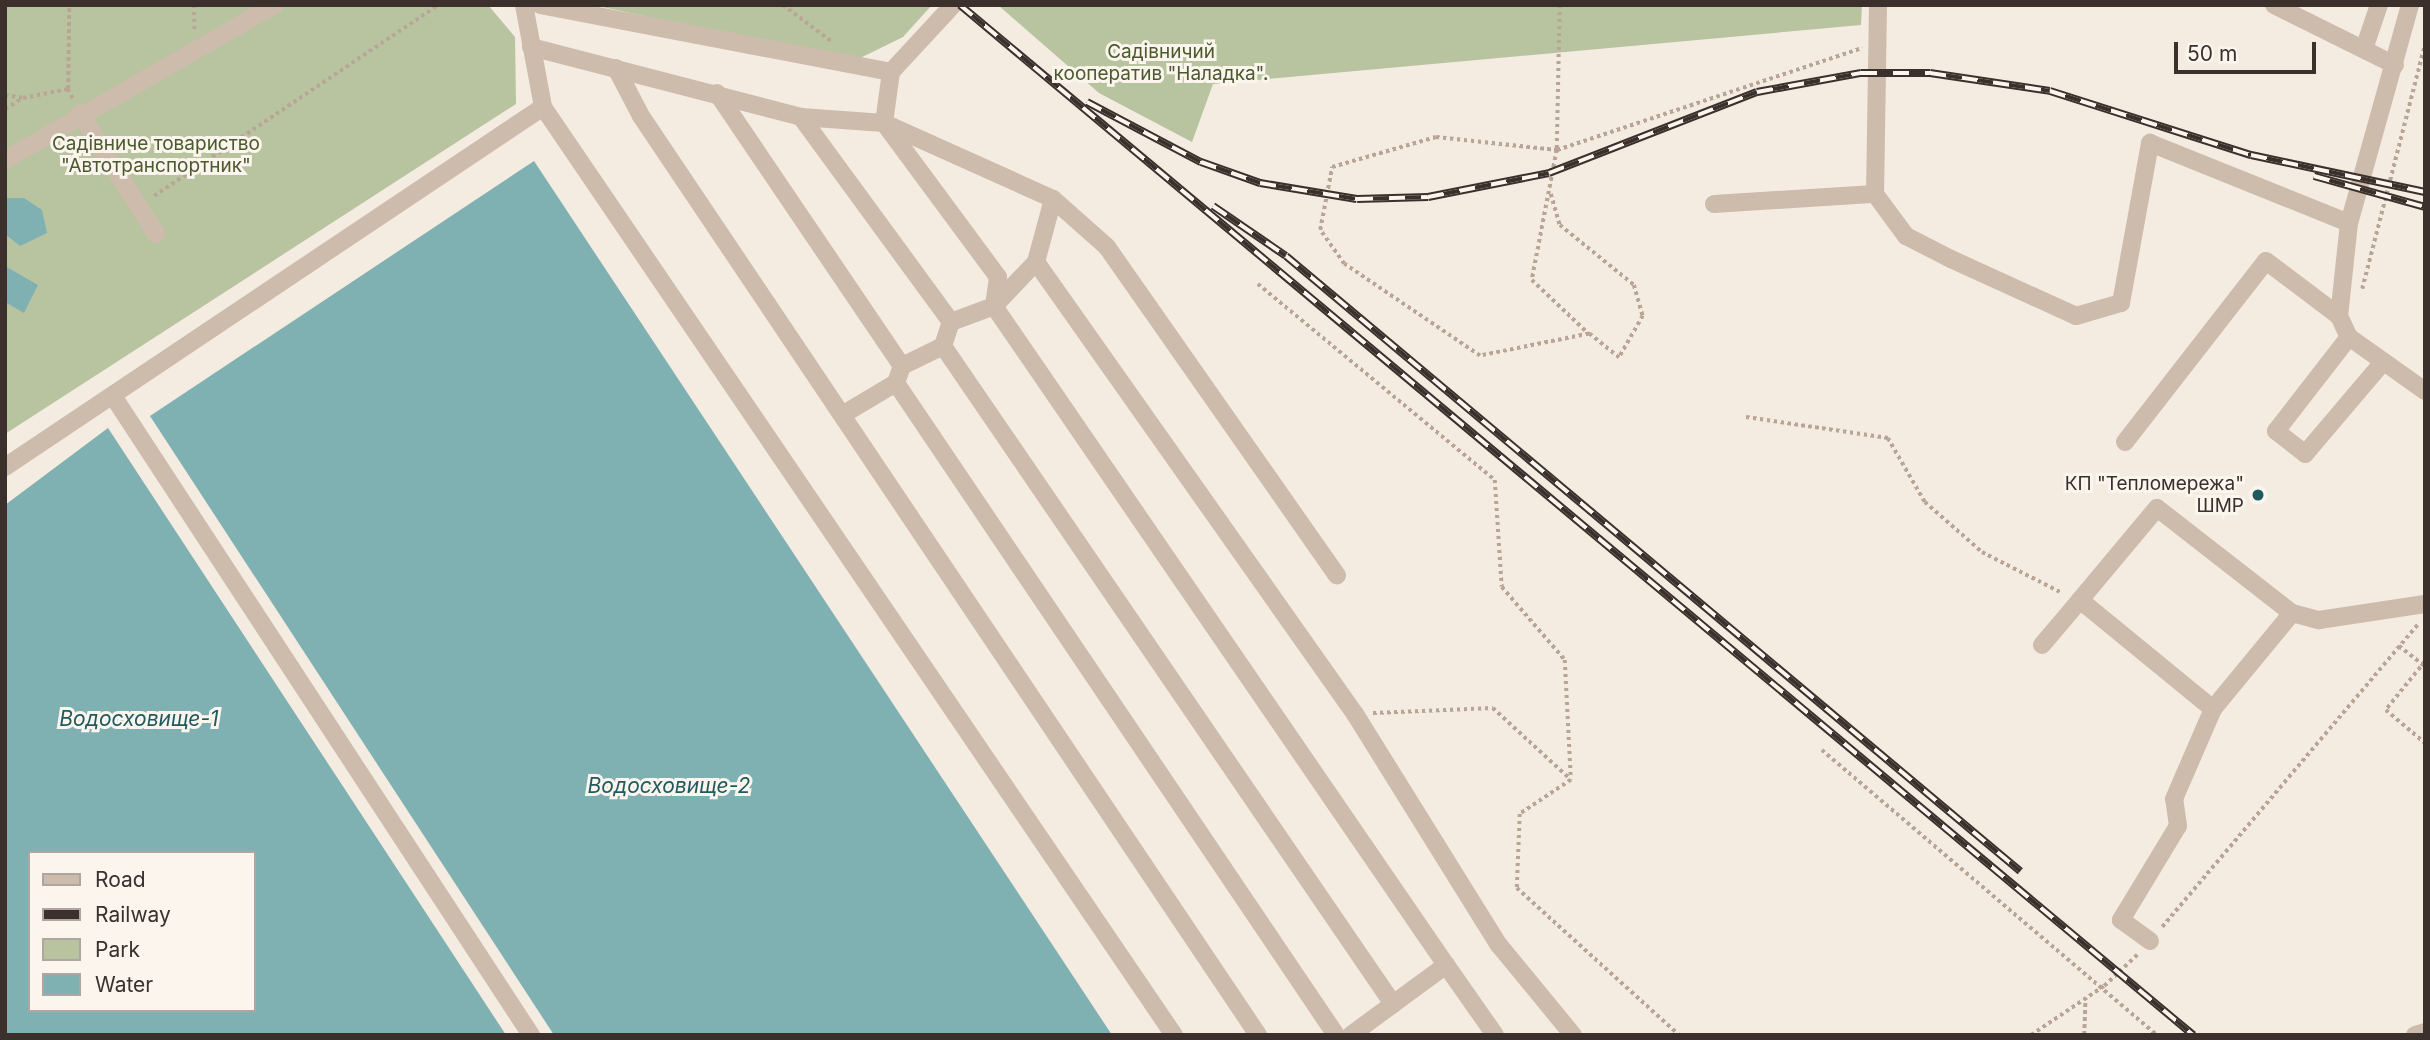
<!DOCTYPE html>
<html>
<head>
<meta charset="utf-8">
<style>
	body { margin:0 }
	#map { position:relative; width:2430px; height:1040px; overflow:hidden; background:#f4ebe1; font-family:Inter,sans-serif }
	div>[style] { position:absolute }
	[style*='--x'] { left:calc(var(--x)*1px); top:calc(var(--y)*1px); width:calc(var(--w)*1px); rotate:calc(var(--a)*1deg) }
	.green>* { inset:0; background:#b8c4a0 }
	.water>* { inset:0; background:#7fb0b2 }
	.path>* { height:3.5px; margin-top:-1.75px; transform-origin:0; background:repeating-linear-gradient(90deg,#b9a596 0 3.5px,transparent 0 7px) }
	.minor>* { height:18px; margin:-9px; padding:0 9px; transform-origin:9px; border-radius:9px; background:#cdbbac }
	.rail>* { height:8px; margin-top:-4px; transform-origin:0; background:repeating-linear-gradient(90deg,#fbf5ee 0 16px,#3b302b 0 32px); box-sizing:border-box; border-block:2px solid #3b302b }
	.dots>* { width:19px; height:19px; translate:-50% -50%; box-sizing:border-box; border:4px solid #fbf5ee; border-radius:50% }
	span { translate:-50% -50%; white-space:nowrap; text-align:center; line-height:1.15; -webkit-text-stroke:6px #fbf5ee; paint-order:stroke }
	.park-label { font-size:19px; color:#4a5a2e }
	.poi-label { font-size:19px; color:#3b302b }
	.right { translate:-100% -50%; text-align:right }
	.water-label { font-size:21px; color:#1f5a5e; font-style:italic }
	.frame { position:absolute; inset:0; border:7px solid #3b302b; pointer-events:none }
	.legend { position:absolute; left:28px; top:851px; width:228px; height:161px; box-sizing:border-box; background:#fbf5ee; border:2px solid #aea6a0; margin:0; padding:9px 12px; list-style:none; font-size:21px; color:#3b302b }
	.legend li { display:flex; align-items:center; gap:14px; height:35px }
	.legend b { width:35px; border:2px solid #aea6a0 }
	.scale { position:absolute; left:2174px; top:42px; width:142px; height:32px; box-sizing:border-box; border:4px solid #3b302b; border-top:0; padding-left:9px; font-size:21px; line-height:24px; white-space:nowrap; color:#3b302b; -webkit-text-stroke:5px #fbf5ee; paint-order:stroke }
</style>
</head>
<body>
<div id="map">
	<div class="green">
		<div style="clip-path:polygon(5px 5px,488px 5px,515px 37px,516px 104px,5px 434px)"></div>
		<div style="clip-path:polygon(593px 5px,930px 5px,931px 6px,903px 37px,854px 61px)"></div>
		<div style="clip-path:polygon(998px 5px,1862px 5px,1861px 25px,1213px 84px,1192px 142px,1099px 93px)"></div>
	</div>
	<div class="water">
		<div style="clip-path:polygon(534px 161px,1112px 1035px,554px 1035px,150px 416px)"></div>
		<div style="clip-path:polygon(5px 198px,24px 198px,42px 210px,47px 233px,20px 246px,5px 234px)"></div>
		<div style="clip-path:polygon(5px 266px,38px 285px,24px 313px,5px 302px)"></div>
		<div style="clip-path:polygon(evenodd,108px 428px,506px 1035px,5px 1035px,5px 505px,108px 428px,30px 853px,254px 853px,254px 1010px,30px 1010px,30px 853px)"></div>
	</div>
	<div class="path">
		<div style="--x:194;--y:5;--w:26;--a:88"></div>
		<div style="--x:783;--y:5;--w:60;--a:36.9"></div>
		<div style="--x:1560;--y:5;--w:145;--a:91.2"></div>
		<div style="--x:1557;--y:150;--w:132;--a:100.9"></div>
		<div style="--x:1532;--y:280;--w:79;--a:43.5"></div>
		<div style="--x:68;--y:89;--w:84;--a:-89.3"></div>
		<div style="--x:5;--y:95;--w:18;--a:9"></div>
		<div style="--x:23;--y:98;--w:46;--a:-11.3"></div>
		<div style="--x:68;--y:89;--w:11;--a:63"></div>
		<div style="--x:5;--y:109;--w:19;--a:-32"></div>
		<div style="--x:1551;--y:194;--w:32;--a:74"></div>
		<div style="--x:1560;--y:225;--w:95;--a:39"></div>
		<div style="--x:1634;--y:285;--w:32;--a:74"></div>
		<div style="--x:1643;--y:316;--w:48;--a:119.7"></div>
		<div style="--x:1619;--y:358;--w:38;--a:-141"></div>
		<div style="--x:1589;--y:334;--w:111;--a:168.6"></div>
		<div style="--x:1480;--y:356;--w:164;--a:-145.9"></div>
		<div style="--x:1344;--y:264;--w:42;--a:-125.2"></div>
		<div style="--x:1320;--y:230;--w:64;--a:-79.2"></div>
		<div style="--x:1332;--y:167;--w:108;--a:-16.1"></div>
		<div style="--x:1436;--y:137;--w:122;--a:6.1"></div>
		<div style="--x:1557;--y:150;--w:322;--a:-18.5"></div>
		<div style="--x:154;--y:196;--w:342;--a:-33.9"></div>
		<div style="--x:1258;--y:284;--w:308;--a:39.6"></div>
		<div style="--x:1495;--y:480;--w:107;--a:86.3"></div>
		<div style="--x:1502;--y:587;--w:96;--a:49.2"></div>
		<div style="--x:1565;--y:660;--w:120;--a:87.1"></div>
		<div style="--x:2362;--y:289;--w:253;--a:-75.6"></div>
		<div style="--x:1746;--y:417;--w:144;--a:8.4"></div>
		<div style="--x:1888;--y:438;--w:74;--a:60"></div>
		<div style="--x:1925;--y:502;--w:76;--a:41.3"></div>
		<div style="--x:1982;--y:552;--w:90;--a:27.1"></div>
		<div style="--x:2399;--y:646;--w:33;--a:38"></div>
		<div style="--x:2425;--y:662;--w:62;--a:129.1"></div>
		<div style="--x:2386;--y:710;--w:51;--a:40.2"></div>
		<div style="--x:1373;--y:713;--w:120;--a:-2.4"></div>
		<div style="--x:1493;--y:708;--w:103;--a:42.6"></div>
		<div style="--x:1822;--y:750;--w:440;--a:40.4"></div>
		<div style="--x:1571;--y:780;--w:61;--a:146.3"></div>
		<div style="--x:1520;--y:814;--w:74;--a:92.3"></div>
		<div style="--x:1517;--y:888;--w:219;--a:42.2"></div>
		<div style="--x:2162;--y:927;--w:398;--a:-49.8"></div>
		<div style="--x:2031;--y:1035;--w:88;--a:-33.9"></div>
		<div style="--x:2104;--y:986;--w:47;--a:-43.3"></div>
		<div style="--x:2084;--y:1035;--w:37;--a:-88"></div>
	</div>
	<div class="minor">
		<div style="--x:524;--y:5;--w:104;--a:79.4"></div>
		<div style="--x:543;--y:107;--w:1122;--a:55.79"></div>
		<div style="--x:540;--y:5;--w:357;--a:10.8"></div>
		<div style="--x:1878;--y:5;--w:189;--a:90.9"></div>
		<div style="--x:1875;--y:194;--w:52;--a:53.6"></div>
		<div style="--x:1906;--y:236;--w:51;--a:27.1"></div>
		<div style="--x:1951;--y:259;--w:137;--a:24.5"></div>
		<div style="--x:2076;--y:316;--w:47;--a:-16.1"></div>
		<div style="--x:2121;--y:303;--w:163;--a:-79.7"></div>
		<div style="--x:2150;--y:143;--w:214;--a:21.9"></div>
		<div style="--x:2274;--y:5;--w:135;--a:26.4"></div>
		<div style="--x:2410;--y:5;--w:226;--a:105.6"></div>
		<div style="--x:2349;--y:223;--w:94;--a:96.1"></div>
		<div style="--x:2339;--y:316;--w:23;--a:65"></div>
		<div style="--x:2349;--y:337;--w:93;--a:35.4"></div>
		<div style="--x:531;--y:47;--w:279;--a:14.5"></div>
		<div style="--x:801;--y:117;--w:254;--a:53.8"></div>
		<div style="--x:2364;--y:49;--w:46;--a:-71.2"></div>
		<div style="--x:616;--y:68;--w:54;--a:62.5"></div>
		<div style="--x:641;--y:116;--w:1107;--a:56.12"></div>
		<div style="--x:717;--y:93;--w:330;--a:55.9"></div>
		<div style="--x:80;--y:113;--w:143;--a:57.9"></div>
		<div style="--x:801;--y:117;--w:83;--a:4.1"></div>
		<div style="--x:884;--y:123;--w:185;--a:24.2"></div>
		<div style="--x:1053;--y:199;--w:72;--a:41.6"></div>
		<div style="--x:1107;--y:247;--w:401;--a:55"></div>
		<div style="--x:5;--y:160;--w:311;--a:-29.9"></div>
		<div style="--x:1714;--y:204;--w:161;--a:-3.6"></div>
		<div style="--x:1036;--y:262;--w:65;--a:-74.9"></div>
		<div style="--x:2349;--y:337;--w:119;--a:127.8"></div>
		<div style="--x:2276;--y:431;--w:37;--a:38"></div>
		<div style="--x:2305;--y:454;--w:121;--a:-49.7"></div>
		<div style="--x:943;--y:346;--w:797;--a:55.63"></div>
		<div style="--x:1393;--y:1004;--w:66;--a:-36.3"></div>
		<div style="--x:1446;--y:965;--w:799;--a:-124.45"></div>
		<div style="--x:994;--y:306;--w:29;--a:-82"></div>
		<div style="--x:998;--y:277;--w:192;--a:-126.5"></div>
		<div style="--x:884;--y:123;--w:51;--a:-82.2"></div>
		<div style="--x:891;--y:72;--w:91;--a:-47.2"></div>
		<div style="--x:896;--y:383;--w:787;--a:55.99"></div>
		<div style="--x:113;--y:396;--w:764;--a:56.81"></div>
		<div style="--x:842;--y:415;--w:63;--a:-30.7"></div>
		<div style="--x:896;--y:383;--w:18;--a:-71"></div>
		<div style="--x:902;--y:366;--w:46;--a:-26"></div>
		<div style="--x:943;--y:346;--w:25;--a:-72"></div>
		<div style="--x:951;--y:322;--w:46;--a:-20.4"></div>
		<div style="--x:994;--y:306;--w:61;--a:-46.3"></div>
		<div style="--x:1036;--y:262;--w:553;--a:54.79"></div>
		<div style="--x:1355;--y:714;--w:272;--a:58.1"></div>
		<div style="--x:1499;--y:945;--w:117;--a:50.6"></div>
		<div style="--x:2125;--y:442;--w:229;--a:-52.1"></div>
		<div style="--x:2266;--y:261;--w:91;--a:37"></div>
		<div style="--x:5;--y:467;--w:647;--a:-33.79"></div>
		<div style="--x:2292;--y:613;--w:124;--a:129.5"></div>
		<div style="--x:2213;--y:709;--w:172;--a:-140.7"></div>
		<div style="--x:2080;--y:600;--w:120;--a:-50.1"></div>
		<div style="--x:2157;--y:508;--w:171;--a:37.9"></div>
		<div style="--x:2292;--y:613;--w:28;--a:15"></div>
		<div style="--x:2319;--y:620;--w:107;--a:-8.6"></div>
		<div style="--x:2042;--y:645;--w:59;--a:-49.8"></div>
		<div style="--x:2150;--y:941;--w:36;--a:-144"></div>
		<div style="--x:2121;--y:920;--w:110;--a:-58.8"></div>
		<div style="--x:2178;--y:826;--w:27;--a:-98"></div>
		<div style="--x:2174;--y:799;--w:98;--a:-66.6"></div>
		<div style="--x:1446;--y:965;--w:85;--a:55"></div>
		<div style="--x:1351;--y:1035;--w:52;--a:-36.4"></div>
		<div style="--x:2415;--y:1035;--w:10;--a:-17"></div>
	</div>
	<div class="rail">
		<div style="--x:960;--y:5;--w:1607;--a:39.87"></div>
		<div style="--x:1087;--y:102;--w:129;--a:27.8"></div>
		<div style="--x:1201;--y:162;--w:63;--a:19.6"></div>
		<div style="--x:1260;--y:183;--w:98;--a:9.4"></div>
		<div style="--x:1357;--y:199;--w:71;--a:-1.6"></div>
		<div style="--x:1428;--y:197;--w:123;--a:-11.2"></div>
		<div style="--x:1549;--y:173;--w:223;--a:-21.3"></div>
		<div style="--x:1757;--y:92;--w:106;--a:-10.4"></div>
		<div style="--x:1861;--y:73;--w:69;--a:0"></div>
		<div style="--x:1930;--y:73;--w:121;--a:8.5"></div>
		<div style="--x:2050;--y:91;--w:211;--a:17.7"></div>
		<div style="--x:2251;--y:155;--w:178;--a:12"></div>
		<div style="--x:2314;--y:176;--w:115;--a:15.6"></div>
		<div style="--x:1213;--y:206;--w:88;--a:34.4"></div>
		<div style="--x:1286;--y:256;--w:958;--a:39.96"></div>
	</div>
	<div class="dots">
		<div style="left:2258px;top:495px;background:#1f5a5e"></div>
	</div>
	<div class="park-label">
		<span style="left:1161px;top:63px">Садівничий<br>кооператив "Наладка".</span>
		<span style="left:156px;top:155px">Садівниче товариство<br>"Автотранспортник"</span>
	</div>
	<div class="poi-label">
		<span class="right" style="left:2244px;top:495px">КП "Тепломережа"<br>ШМР</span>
	</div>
	<div class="water-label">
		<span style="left:139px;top:719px">Водосховище-1</span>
		<span style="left:669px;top:786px">Водосховище-2</span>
	</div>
	<div class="frame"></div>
	<ul class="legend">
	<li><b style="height:9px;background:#cdbbac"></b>Road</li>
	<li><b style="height:9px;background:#3b302b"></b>Railway</li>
	<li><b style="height:19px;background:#b8c4a0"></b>Park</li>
	<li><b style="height:19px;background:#7fb0b2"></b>Water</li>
	</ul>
	<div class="scale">50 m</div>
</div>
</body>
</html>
